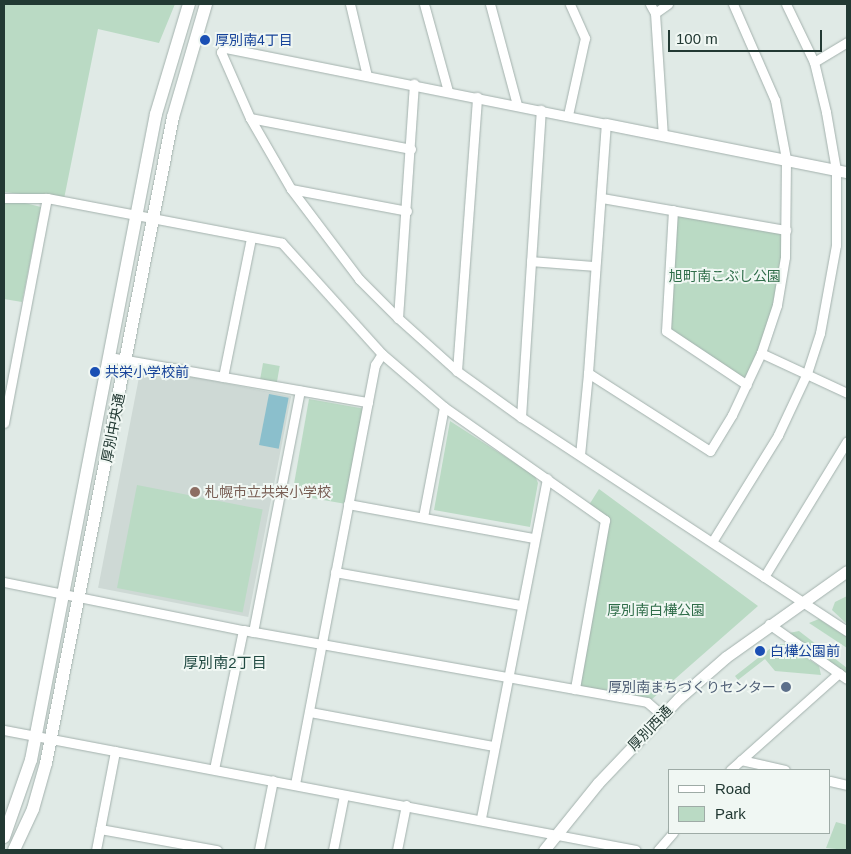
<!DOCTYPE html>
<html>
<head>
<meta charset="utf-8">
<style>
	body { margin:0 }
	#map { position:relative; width:851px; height:854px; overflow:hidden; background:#e0eae6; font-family:Arial,"Noto Sans JP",sans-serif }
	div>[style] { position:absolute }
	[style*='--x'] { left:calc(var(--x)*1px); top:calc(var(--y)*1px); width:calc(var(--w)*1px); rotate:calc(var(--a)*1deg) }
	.built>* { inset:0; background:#ced9d5; transform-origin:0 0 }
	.green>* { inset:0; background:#badac4; transform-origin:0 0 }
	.water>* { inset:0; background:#8bbfcc; transform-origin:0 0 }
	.roads { filter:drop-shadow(0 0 1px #a3b1ad) drop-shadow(0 0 1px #a3b1ad) }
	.minor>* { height:9px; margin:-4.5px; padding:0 4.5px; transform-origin:4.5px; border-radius:4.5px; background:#fff }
	.tertiary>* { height:11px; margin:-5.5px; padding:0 5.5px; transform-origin:5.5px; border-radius:5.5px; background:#fff }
	.secondary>* { height:12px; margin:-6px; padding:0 6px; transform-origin:6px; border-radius:6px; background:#fff }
	.dots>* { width:14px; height:14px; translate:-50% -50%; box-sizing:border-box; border:2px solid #f0f7f3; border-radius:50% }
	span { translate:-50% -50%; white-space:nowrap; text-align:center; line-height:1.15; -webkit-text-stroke:4px #f0f7f3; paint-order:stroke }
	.transit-label { font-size:14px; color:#164399 }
	.left { translate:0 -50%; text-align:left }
	.park-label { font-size:14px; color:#2f6d49 }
	.street-label { font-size:14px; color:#223933 }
	.education-label { font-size:14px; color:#785e54 }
	.service-label { font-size:14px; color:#4e5e75 }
	.right { translate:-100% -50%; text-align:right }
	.neighbourhood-label { font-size:15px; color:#1f4941 }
	.frame { position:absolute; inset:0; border:5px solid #223933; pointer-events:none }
	.legend { position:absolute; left:668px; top:769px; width:162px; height:65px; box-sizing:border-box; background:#f0f7f3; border:1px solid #9eaba6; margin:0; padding:6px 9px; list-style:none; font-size:15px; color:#223933 }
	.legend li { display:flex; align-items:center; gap:10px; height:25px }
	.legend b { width:25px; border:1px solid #9eaba6 }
	.scale { position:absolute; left:668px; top:30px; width:154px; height:22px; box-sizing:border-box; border:2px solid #223933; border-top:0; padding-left:6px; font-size:15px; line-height:18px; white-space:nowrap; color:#223933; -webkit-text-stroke:4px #f0f7f3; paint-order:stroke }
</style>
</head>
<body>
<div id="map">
	<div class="built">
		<div style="left:141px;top:367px;width:153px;height:225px;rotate:11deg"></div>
	</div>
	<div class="green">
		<div style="clip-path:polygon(4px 4px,175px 4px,159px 43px,98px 29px,64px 199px,4px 192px)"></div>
		<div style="clip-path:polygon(13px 200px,41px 207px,22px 302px,4px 299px,4px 203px)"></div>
		<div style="clip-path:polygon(673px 210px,786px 230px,777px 305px,747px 385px,666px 331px)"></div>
		<div style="left:263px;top:363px;width:17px;height:20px;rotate:10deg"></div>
		<div style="left:309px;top:399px;width:56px;height:97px;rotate:10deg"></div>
		<div style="clip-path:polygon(450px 421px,535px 476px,538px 483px,530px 527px,434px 510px)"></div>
		<div style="left:137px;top:485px;width:128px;height:105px;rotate:11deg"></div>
		<div style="clip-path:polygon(599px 489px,758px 606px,651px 700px,575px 689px,607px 519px,589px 505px)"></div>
		<div style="clip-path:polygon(847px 596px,847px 624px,832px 610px,835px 602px)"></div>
		<div style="clip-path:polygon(819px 619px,847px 637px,847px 648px,809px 623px)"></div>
		<div style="clip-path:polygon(799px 631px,847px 668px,847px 674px,789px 633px)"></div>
		<div style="clip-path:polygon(776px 644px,785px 644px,819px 666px,821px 675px,775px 671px,765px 659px,738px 680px,735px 676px)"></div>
		<div style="clip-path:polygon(836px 822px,847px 825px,847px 850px,826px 848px)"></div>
	</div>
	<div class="water">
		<div style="left:269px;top:394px;width:20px;height:52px;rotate:11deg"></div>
	</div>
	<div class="roads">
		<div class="minor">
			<div style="--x:350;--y:4;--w:74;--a:76.7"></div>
			<div style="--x:424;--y:4;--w:90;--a:74.6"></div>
			<div style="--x:490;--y:4;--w:105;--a:75"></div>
			<div style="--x:650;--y:4;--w:10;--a:61"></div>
			<div style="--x:655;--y:13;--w:123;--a:86.3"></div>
			<div style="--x:733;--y:4;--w:105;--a:66.4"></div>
			<div style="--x:775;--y:100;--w:60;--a:79.4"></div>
			<div style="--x:786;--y:159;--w:98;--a:90.6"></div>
			<div style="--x:785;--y:257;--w:49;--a:99.5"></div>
			<div style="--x:777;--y:305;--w:51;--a:108.4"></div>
			<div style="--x:761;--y:353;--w:68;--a:115.1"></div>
			<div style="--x:732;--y:415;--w:42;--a:121.4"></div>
			<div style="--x:710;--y:451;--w:145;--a:-147.4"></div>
			<div style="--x:588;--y:373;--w:250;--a:-85.9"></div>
			<div style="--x:606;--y:124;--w:389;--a:-168.7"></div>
			<div style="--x:224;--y:48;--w:5;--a:127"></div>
			<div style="--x:221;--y:52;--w:72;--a:66.3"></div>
			<div style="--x:250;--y:118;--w:82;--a:60"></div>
			<div style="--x:291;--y:189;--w:113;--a:52.9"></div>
			<div style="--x:359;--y:279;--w:55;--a:45"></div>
			<div style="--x:398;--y:318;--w:79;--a:41.9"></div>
			<div style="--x:457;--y:371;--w:79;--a:35.7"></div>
			<div style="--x:521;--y:417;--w:390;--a:33.3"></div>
			<div style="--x:655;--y:13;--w:16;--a:-35"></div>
			<div style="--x:814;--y:62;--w:39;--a:-31"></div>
			<div style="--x:568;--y:115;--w:79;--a:-77.6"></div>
			<div style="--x:585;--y:38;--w:37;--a:-114"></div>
			<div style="--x:250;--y:118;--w:164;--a:10.9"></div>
			<div style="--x:291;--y:189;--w:118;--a:10.7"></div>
			<div style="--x:4;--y:198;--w:43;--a:0"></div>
			<div style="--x:47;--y:198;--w:239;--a:10.8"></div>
			<div style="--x:282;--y:243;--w:149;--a:48"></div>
			<div style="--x:382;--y:354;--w:82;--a:40.5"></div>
			<div style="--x:444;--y:407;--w:197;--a:35.1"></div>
			<div style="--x:605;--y:520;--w:172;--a:100.1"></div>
			<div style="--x:602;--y:198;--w:187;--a:9.9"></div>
			<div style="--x:673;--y:210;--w:121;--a:93.3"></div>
			<div style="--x:666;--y:331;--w:97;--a:33.7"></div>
			<div style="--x:531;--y:261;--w:64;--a:4.5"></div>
			<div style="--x:398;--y:318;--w:235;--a:-86.1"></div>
			<div style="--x:761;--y:353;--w:95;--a:24.9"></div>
			<div style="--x:109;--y:357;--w:263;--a:9.9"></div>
			<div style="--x:457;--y:371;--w:275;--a:-85.8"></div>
			<div style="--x:223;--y:377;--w:142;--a:-78.6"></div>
			<div style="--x:521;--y:417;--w:308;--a:-86.3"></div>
			<div style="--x:4;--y:423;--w:229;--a:-79.2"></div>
			<div style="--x:580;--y:455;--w:82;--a:-84.4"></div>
			<div style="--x:348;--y:504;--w:189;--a:10.4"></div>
			<div style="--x:423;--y:517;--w:112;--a:-79.2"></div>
			<div style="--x:712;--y:542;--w:126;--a:-58.3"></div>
			<div style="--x:778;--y:435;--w:68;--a:-64.9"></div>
			<div style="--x:807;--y:373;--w:42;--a:-72"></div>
			<div style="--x:820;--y:333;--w:89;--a:-79.7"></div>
			<div style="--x:836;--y:245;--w:75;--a:-90"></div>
			<div style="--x:836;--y:170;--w:59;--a:-99.8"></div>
			<div style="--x:826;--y:112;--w:51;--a:-103.5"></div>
			<div style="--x:814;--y:62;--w:64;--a:-115.8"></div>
			<div style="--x:335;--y:572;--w:188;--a:10.1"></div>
			<div style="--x:764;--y:577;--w:159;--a:-58.6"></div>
			<div style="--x:4;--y:582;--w:244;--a:11.4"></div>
			<div style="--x:243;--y:630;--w:410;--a:10.1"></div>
			<div style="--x:647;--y:702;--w:20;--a:41"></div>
			<div style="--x:769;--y:624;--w:95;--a:35.2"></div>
			<div style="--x:253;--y:632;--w:246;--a:-79"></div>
			<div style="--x:310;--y:712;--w:187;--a:10.5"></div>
			<div style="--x:4;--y:730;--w:643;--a:10.75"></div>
			<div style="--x:741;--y:760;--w:45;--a:12.8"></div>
			<div style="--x:214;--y:769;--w:142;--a:-78.2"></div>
			<div style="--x:730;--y:770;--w:146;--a:-41.7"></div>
			<div style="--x:830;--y:781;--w:17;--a:13"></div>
			<div style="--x:295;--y:784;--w:427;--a:-79.2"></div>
			<div style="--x:375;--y:365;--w:13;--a:-58"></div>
			<div style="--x:481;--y:818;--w:346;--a:-79"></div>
			<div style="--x:100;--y:829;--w:119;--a:10.2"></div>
			<div style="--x:96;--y:850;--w:101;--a:-79.1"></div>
			<div style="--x:259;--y:850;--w:71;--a:-78.7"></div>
			<div style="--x:333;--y:850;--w:56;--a:-78.7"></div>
			<div style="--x:397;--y:850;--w:46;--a:-78.7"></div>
			<div style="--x:658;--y:850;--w:23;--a:-49"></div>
		</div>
		<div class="tertiary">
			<div style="--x:606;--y:124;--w:246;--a:11.3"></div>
			<div style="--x:544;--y:850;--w:86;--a:-51.1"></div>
			<div style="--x:598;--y:783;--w:117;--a:-46.4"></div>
			<div style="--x:679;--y:698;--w:62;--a:-41.1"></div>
			<div style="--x:726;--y:657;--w:148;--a:-35.4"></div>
		</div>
		<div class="secondary">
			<div style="--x:4;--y:837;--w:82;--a:-70.7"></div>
			<div style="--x:31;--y:760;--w:658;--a:-79.05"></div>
			<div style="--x:156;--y:114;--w:115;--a:-73.3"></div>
			<div style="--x:14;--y:850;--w:45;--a:-65.1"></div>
			<div style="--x:33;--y:809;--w:48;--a:-74.2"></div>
			<div style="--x:46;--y:763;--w:658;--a:-78.88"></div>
			<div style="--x:173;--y:117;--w:118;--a:-73.7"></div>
		</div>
	</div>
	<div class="dots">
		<div style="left:205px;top:40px;background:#1a4fb4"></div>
		<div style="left:95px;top:372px;background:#1a4fb4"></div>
		<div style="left:195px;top:492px;background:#8d6e63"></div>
		<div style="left:760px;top:651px;background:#1a4fb4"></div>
		<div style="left:786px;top:687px;background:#5c6f8a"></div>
	</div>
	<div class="transit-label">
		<span class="left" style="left:215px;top:40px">厚別南4丁目</span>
		<span class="left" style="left:105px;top:372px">共栄小学校前</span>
		<span class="left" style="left:770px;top:651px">白樺公園前</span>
	</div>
	<div class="park-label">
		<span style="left:725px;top:276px">旭町南こぶし公園</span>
		<span style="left:656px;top:610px">厚別南白樺公園</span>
	</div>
	<div class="street-label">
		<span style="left:113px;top:428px;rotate:-79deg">厚別中央通</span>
		<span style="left:650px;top:728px;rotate:-46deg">厚別西通</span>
	</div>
	<div class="education-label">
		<span class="left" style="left:205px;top:492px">札幌市立共栄小学校</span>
	</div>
	<div class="service-label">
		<span class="right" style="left:776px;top:687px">厚別南まちづくりセンター</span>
	</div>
	<div class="neighbourhood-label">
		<span style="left:225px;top:663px">厚別南2丁目</span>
	</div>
	<div class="frame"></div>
	<ul class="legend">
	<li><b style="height:6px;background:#fff"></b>Road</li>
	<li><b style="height:14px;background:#badac4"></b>Park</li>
	</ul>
	<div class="scale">100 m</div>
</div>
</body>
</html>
